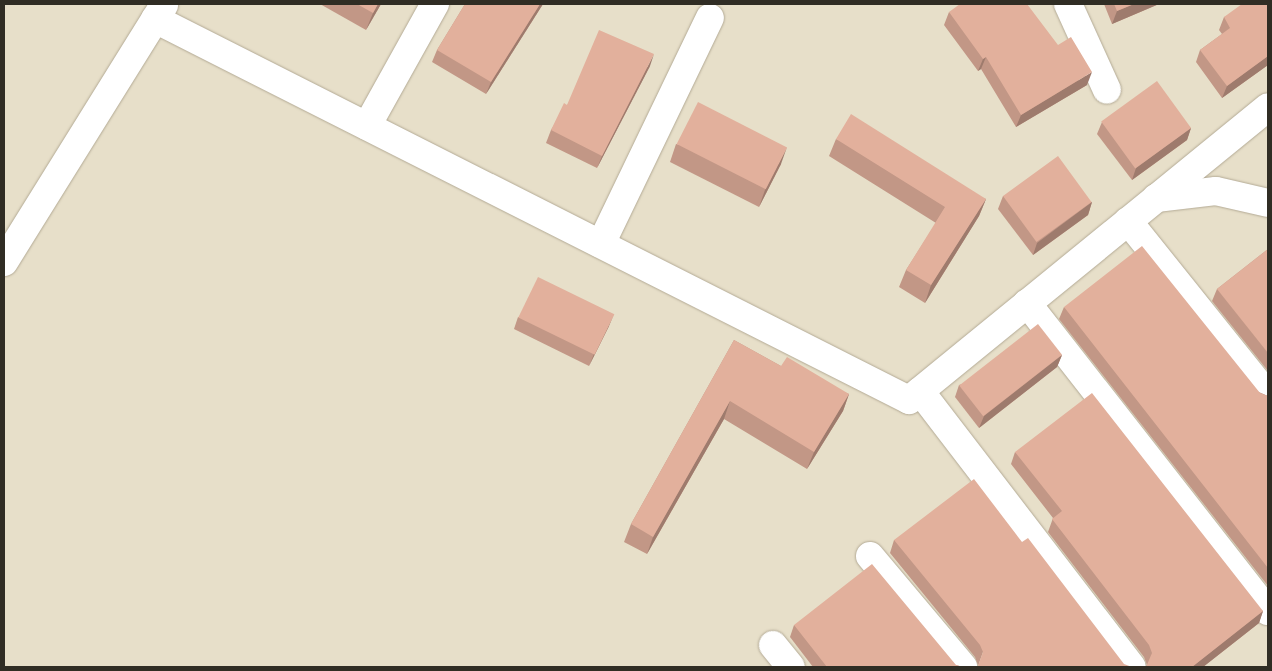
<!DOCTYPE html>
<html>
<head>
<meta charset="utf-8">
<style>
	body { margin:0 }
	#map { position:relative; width:1272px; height:671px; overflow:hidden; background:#e7dfc9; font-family:"Varela Round",sans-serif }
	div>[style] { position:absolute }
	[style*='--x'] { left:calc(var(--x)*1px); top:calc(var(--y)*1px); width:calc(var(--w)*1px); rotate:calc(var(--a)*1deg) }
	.roads { filter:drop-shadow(0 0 1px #b3aa95) drop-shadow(0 0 1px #b3aa95) }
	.minor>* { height:28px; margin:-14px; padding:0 14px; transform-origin:14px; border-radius:14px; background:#fff }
	.wall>* { inset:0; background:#c29786 }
	.shaded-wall>* { inset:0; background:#9e7b6d }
	.building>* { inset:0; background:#e2b09c; transform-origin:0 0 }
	span { translate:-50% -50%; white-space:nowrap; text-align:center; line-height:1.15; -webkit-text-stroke:4.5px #fff; paint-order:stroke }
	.frame { position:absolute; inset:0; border:5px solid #302d24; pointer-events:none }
</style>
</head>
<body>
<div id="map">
	<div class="roads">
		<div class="minor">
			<div style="--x:1068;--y:4;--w:94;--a:65.6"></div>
			<div style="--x:155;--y:19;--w:845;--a:26.81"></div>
			<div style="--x:909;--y:400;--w:463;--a:-39.2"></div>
			<div style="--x:367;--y:126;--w:140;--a:-60.9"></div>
			<div style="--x:1156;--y:198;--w:60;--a:-6.7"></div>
			<div style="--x:1216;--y:191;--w:53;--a:13"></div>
			<div style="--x:1128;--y:221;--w:224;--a:51.3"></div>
			<div style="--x:601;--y:244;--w:251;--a:-64.3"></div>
			<div style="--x:4;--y:262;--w:303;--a:-58.1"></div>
			<div style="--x:1027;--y:303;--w:391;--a:52"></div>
			<div style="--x:920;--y:391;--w:348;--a:52.5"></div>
			<div style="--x:870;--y:556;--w:145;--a:50"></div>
			<div style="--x:773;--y:645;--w:28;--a:51"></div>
		</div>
	</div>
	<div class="wall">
		<div style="clip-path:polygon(320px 4px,381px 4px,366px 30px)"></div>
		<div style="clip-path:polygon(465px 4px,543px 4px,486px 94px,432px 62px,437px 50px)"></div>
		<div style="clip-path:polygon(1104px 4px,1159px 4px,1112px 24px)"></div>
		<div style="clip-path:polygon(1268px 4px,1268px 65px,1222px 98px,1196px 62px,1200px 50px,1222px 34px,1219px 30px,1224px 17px)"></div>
		<div style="clip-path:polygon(949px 12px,1087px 85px,1016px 127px,981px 69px,978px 71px,944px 25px)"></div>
		<div style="clip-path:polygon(650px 66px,597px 168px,546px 143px,551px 130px,567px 105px)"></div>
		<div style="clip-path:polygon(1102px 122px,1191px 128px,1187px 140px,1132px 180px,1097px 134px)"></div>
		<div style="clip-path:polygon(836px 139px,986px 199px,979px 216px,925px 303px,899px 287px,906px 270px,936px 223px,829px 156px)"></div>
		<div style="clip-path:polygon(676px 144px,781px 164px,759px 207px,670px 162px)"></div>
		<div style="clip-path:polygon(1003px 196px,1092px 202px,1088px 215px,1033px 255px,998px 209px)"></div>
		<div style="clip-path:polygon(1268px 249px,1268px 371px,1212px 301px,1217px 289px)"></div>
		<div style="clip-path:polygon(1064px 307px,1268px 396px,1268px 586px,1059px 319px)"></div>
		<div style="clip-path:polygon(518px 317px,609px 326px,589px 366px,514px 329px)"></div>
		<div style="clip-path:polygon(734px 340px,781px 366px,849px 394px,843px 411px,807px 469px,724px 419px,647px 554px,624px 542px,631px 524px)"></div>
		<div style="clip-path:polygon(1062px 355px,1057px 367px,979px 428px,955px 397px,959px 385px)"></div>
		<div style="clip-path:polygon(1015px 452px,1263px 611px,1259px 623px,1203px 667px,1145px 667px,1146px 667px,1147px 665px,1144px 657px,1048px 532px,1053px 518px,1011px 464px)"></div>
		<div style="clip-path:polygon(894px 540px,1022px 542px,978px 666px,978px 665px,975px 657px,890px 553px)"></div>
		<div style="clip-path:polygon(794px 625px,956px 665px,963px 667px,813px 667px,790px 637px)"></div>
	</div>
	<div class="shaded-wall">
		<div style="clip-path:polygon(378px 4px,381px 4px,366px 30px,373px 13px)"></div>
		<div style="clip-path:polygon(540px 4px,543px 4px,486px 94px,491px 82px)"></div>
		<div style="clip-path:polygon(1134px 4px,1159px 4px,1112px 24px,1117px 11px)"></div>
		<div style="clip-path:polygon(654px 54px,650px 66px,597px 168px,602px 156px)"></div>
		<div style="clip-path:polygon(1268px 56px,1268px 65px,1222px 98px,1227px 86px)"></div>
		<div style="clip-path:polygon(986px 57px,981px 69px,978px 71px,983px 59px)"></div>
		<div style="clip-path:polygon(1092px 72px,1087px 85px,1016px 127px,1021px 115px)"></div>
		<div style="clip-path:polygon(1191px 128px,1187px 140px,1132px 180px,1136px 168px)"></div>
		<div style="clip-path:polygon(787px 147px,781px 164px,759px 207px,765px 190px)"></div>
		<div style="clip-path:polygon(986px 199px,979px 216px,925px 303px,931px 285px)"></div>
		<div style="clip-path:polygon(1092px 202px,1088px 215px,1033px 255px,1037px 243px)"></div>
		<div style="clip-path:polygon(614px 314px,609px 326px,589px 366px,594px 354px)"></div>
		<div style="clip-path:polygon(1062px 355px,1057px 367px,979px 428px,984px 416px)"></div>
		<div style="clip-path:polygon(849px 394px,843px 411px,807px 469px,814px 452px)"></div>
		<div style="clip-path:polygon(730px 401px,724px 419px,647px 554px,653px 537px)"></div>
		<div style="clip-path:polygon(1263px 611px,1259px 623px,1203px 667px,1192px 667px)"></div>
	</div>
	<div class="building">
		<div style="clip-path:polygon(357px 4px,378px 4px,373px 13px)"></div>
		<div style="clip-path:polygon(465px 4px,540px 4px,491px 82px,437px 50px)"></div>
		<div style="clip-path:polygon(960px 4px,1027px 4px,1058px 45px,1071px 37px,1092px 72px,1021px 115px,986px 57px,983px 59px,949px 12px)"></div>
		<div style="clip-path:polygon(1114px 4px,1134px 4px,1117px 11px)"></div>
		<div style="clip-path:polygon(1242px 4px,1268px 4px,1268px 56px,1227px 86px,1200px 50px,1230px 28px,1224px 17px)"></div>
		<div style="clip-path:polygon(599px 30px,654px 54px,602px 156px,551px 130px,564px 103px,567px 105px)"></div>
		<div style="left:1157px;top:81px;width:58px;height:69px;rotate:54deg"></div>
		<div style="left:698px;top:102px;width:100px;height:47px;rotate:27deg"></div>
		<div style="clip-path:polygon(851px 114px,986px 199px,931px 285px,906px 270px,945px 207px,836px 139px)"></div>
		<div style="left:1058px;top:156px;width:57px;height:68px;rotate:54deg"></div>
		<div style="clip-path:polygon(1142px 246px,1260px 393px,1268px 396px,1268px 568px,1064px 307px)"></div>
		<div style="clip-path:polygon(1268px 249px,1268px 353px,1217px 289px)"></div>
		<div style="left:538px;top:277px;width:85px;height:45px;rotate:26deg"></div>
		<div style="left:1038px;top:324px;width:39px;height:100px;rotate:52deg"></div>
		<div style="clip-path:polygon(734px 340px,781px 366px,787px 357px,849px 394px,814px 452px,730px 401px,653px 537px,631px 524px)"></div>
		<div style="clip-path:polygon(1092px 393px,1263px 611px,1192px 667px,1145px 667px,1146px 667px,1152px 653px,1149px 645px,1052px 519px,1062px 511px,1015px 452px)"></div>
		<div style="clip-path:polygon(974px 479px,1022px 542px,1028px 538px,1124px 664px,1132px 667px,976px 667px,978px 666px,983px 652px,980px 645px,894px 540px)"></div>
		<div style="clip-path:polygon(872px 564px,956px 665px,963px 667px,827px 667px,794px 625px)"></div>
	</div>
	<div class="frame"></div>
</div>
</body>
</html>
